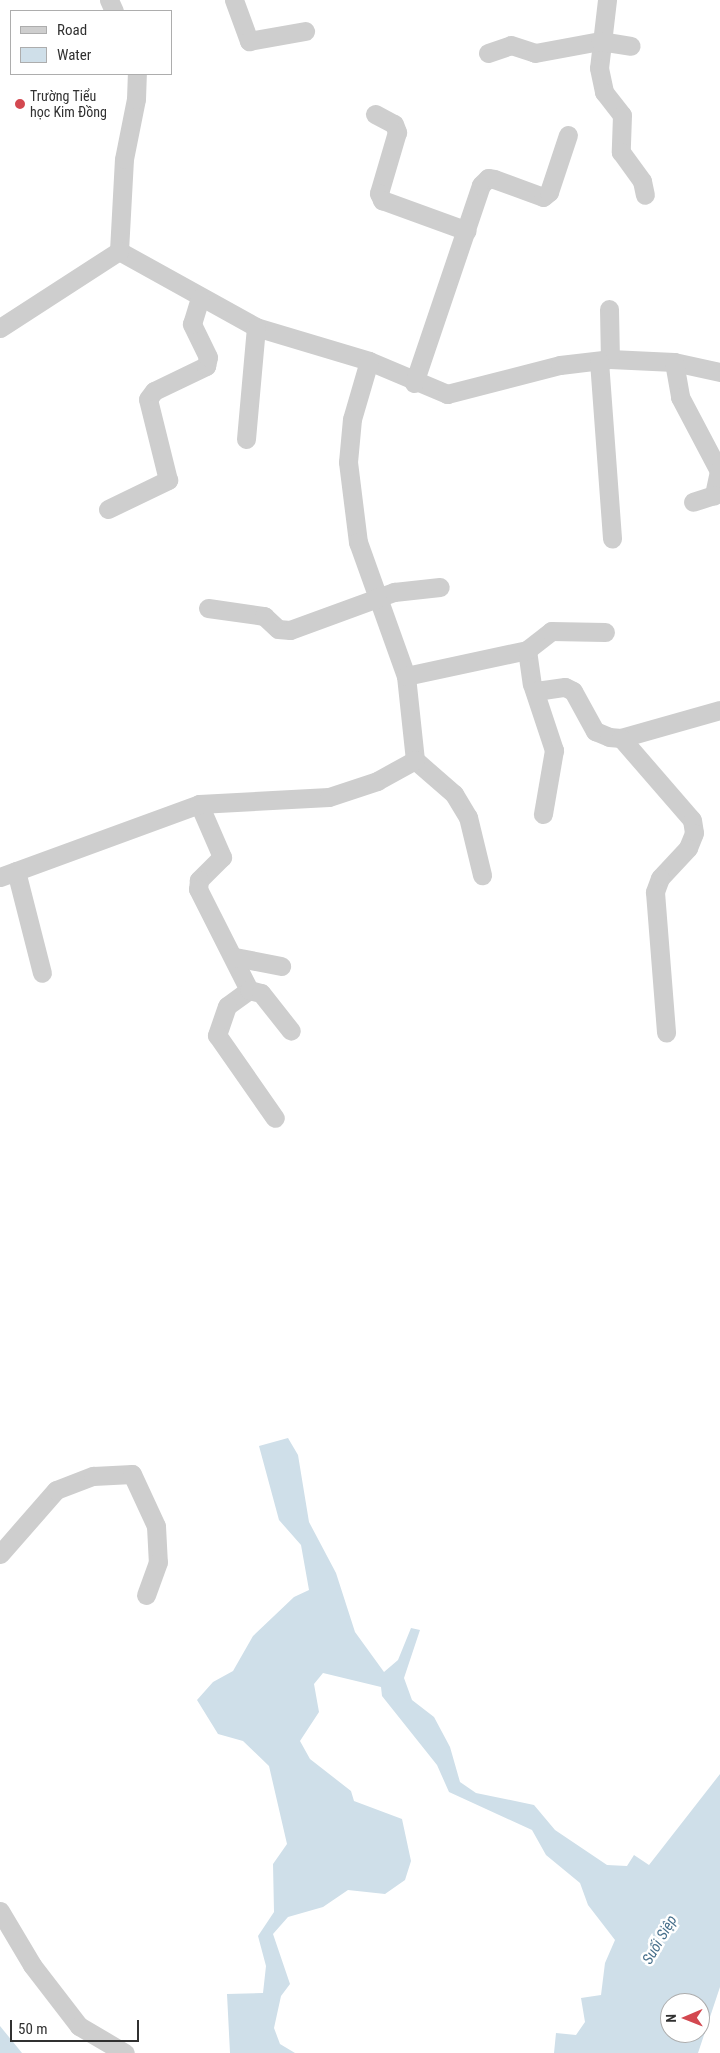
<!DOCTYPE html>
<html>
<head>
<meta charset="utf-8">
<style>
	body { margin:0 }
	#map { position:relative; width:720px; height:2053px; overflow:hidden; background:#fff; font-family:"Roboto Condensed",sans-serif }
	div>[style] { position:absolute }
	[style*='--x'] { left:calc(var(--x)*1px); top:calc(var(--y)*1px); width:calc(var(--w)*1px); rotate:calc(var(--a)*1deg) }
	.water>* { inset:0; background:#cfdfe9 }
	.minor>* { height:19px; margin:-9.5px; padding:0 9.5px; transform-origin:9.5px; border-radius:9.5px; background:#cecece }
	.dots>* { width:14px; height:14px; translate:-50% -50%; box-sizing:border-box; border:2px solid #fff; border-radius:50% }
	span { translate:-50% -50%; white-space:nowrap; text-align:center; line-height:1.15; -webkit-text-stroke:5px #fff; paint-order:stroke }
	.poi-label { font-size:14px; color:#313131 }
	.left { translate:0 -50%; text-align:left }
	.water-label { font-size:15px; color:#476f8b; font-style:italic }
	.legend { position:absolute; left:10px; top:10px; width:162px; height:65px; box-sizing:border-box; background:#fff; border:1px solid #adadad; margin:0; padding:6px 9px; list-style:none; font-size:15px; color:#313131 }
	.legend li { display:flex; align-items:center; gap:10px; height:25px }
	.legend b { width:25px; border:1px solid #adadad }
	.north { position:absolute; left:660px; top:1993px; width:50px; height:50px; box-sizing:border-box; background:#fff; border:1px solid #adadad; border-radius:50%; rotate:269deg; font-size:14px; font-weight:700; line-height:20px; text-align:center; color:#313131 }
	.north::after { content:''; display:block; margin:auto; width:18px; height:22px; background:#d34850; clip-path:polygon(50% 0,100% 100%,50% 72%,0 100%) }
	.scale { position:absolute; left:10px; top:2020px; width:129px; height:22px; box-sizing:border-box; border:2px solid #313131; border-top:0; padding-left:6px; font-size:15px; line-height:18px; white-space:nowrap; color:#313131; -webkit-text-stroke:4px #fff; paint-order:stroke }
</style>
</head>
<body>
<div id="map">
	<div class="water">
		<div style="clip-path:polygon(evenodd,288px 1438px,298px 1455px,309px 1522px,336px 1573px,355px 1632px,384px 1672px,398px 1660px,411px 1628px,420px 1630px,404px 1678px,412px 1700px,434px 1717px,450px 1747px,460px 1782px,476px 1793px,534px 1805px,555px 1830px,607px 1865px,627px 1866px,634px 1855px,649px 1865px,720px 1774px,720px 1987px,698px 2053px,554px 2053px,556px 2033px,576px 2035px,585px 2022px,581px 1998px,601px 1995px,605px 1963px,615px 1940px,588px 1905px,580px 1883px,546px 1855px,532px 1830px,449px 1792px,437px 1765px,382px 1696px,381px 1687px,323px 1673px,314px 1684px,319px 1712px,300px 1741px,310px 1759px,351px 1791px,354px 1801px,402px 1819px,411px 1861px,405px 1880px,385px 1894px,348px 1890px,323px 1907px,288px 1917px,273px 1934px,290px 1984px,281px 1996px,274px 2028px,280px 2044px,295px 2053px,230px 2053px,227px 1994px,263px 1993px,266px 1966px,258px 1936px,274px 1912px,273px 1864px,287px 1844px,269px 1766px,243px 1741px,218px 1734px,197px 1700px,213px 1682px,233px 1671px,253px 1636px,294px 1597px,309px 1590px,301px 1545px,279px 1520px,259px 1446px,288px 1438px,670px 2003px,700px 2003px,700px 2033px,670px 2033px,670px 2003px)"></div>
		<div style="clip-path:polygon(0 2026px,22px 2053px,0 2053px)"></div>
	</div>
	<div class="minor">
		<div style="--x:109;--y:0;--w:12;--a:66"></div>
		<div style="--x:234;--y:0;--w:44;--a:69.9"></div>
		<div style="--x:249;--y:41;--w:57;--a:-10.1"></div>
		<div style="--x:607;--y:0;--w:68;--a:96.7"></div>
		<div style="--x:599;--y:68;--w:25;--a:78"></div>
		<div style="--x:604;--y:92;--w:29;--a:52"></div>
		<div style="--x:622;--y:115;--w:37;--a:92"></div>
		<div style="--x:621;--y:152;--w:36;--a:54"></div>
		<div style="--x:642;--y:181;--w:14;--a:78"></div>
		<div style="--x:488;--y:53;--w:24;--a:-19"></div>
		<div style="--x:511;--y:45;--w:25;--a:18"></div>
		<div style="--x:535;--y:53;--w:66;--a:-10.5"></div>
		<div style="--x:600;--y:41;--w:31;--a:9"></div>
		<div style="--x:375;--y:114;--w:21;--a:28"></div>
		<div style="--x:394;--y:124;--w:9;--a:69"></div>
		<div style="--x:397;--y:132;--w:64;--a:106.4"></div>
		<div style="--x:379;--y:193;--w:8;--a:67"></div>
		<div style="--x:382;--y:200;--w:90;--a:20"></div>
		<div style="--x:119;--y:251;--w:157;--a:29"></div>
		<div style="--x:256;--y:327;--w:118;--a:16.7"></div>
		<div style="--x:369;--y:361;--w:85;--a:22.9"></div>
		<div style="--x:447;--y:394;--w:117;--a:-14.4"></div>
		<div style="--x:560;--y:365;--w:50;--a:-6.8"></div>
		<div style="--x:610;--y:359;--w:64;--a:2.7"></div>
		<div style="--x:674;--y:362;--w:47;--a:12.3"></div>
		<div style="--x:119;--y:251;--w:92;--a:-86.9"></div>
		<div style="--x:124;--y:159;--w:61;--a:-78.7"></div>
		<div style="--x:136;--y:99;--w:25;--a:-88"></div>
		<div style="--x:609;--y:309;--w:50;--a:88.9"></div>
		<div style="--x:0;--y:328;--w:142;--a:-32.9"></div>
		<div style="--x:369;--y:361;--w:60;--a:106.3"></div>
		<div style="--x:352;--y:419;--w:43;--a:95.3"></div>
		<div style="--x:348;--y:462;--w:81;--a:82.9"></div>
		<div style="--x:358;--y:542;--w:142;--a:70.3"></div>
		<div style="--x:406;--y:676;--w:84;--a:83.9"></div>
		<div style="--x:415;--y:760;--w:52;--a:41.1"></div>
		<div style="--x:454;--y:794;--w:27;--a:59"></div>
		<div style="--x:468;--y:817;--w:60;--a:76.4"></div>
		<div style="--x:599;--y:361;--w:178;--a:85.8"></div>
		<div style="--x:674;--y:362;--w:36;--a:80"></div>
		<div style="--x:680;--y:397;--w:84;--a:62.2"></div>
		<div style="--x:719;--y:471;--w:25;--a:102"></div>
		<div style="--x:714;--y:495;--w:22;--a:162"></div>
		<div style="--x:414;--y:383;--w:209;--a:-71.3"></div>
		<div style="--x:481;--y:185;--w:10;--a:-45"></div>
		<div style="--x:488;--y:178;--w:6;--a:9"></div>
		<div style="--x:494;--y:179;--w:52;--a:20.2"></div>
		<div style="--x:543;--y:197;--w:8;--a:-40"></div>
		<div style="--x:549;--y:192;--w:60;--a:-71.6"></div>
		<div style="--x:246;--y:439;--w:112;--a:-84.9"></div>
		<div style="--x:108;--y:509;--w:67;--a:-25.8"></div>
		<div style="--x:168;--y:480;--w:83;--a:-103.9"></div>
		<div style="--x:148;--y:399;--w:10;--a:-53"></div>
		<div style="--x:154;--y:391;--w:58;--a:-25.7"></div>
		<div style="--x:206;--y:366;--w:9;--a:-77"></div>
		<div style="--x:208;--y:357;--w:37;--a:-116"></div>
		<div style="--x:192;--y:324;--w:27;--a:-73"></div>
		<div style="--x:208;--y:608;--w:57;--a:8.1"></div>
		<div style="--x:264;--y:616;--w:19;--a:43"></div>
		<div style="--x:278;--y:629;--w:12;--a:5"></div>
		<div style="--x:290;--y:630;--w:111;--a:-20.1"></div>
		<div style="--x:394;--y:592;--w:46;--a:-6.2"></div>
		<div style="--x:527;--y:650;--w:34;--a:82"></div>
		<div style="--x:532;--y:684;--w:70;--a:71.6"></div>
		<div style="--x:554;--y:750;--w:65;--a:99.8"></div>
		<div style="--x:406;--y:676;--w:124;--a:-12.1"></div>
		<div style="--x:527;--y:650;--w:31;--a:-38"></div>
		<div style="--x:551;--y:631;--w:54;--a:1.1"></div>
		<div style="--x:536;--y:691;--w:29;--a:-8"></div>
		<div style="--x:565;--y:687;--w:9;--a:27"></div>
		<div style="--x:573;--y:691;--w:46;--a:61.2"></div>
		<div style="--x:595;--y:731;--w:15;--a:23"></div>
		<div style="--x:609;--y:737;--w:12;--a:5"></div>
		<div style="--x:621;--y:738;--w:103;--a:-15.8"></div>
		<div style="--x:621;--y:738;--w:108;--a:49.1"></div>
		<div style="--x:692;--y:820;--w:13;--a:81"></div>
		<div style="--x:694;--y:833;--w:16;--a:112"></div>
		<div style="--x:688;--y:848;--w:41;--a:133"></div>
		<div style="--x:660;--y:878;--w:15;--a:110"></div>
		<div style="--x:655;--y:892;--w:141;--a:85.5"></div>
		<div style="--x:199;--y:804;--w:58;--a:66.5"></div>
		<div style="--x:222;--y:857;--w:33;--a:135"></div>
		<div style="--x:199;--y:880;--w:9;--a:96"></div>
		<div style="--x:198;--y:889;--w:113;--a:63.2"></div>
		<div style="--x:249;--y:990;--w:27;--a:144"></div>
		<div style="--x:227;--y:1006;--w:31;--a:109"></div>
		<div style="--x:217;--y:1035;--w:101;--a:55.1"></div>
		<div style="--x:16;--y:871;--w:105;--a:75.7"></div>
		<div style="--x:0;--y:877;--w:212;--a:-20.1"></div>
		<div style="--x:199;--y:804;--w:130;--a:-3.1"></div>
		<div style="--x:329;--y:797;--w:51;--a:-18.4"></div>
		<div style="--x:377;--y:781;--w:43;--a:-28.9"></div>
		<div style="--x:235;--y:957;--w:47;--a:11.1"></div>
		<div style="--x:249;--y:990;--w:12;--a:14"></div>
		<div style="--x:261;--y:993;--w:48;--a:51.7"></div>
		<div style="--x:0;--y:1554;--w:85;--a:-48.8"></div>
		<div style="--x:56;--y:1490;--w:40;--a:-21"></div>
		<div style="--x:93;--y:1476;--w:39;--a:-3"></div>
		<div style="--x:132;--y:1474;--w:57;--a:65.2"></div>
		<div style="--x:156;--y:1526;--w:36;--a:87"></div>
		<div style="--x:158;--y:1562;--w:35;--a:110"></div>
		<div style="--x:0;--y:1911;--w:63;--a:59.3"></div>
		<div style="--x:32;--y:1965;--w:77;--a:52.4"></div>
		<div style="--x:79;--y:2026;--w:53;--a:30.4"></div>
	</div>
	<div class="dots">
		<div style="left:20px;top:104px;background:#d34850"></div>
	</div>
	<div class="poi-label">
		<span class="left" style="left:30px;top:104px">Trường Tiểu<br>học Kim Đồng</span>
	</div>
	<div class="water-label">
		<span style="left:660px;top:1940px;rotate:-60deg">Suối Siệp</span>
	</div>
	<ul class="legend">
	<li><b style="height:6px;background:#cecece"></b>Road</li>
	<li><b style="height:14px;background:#cfdfe9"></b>Water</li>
	</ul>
	<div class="north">N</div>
	<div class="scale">50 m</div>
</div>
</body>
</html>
